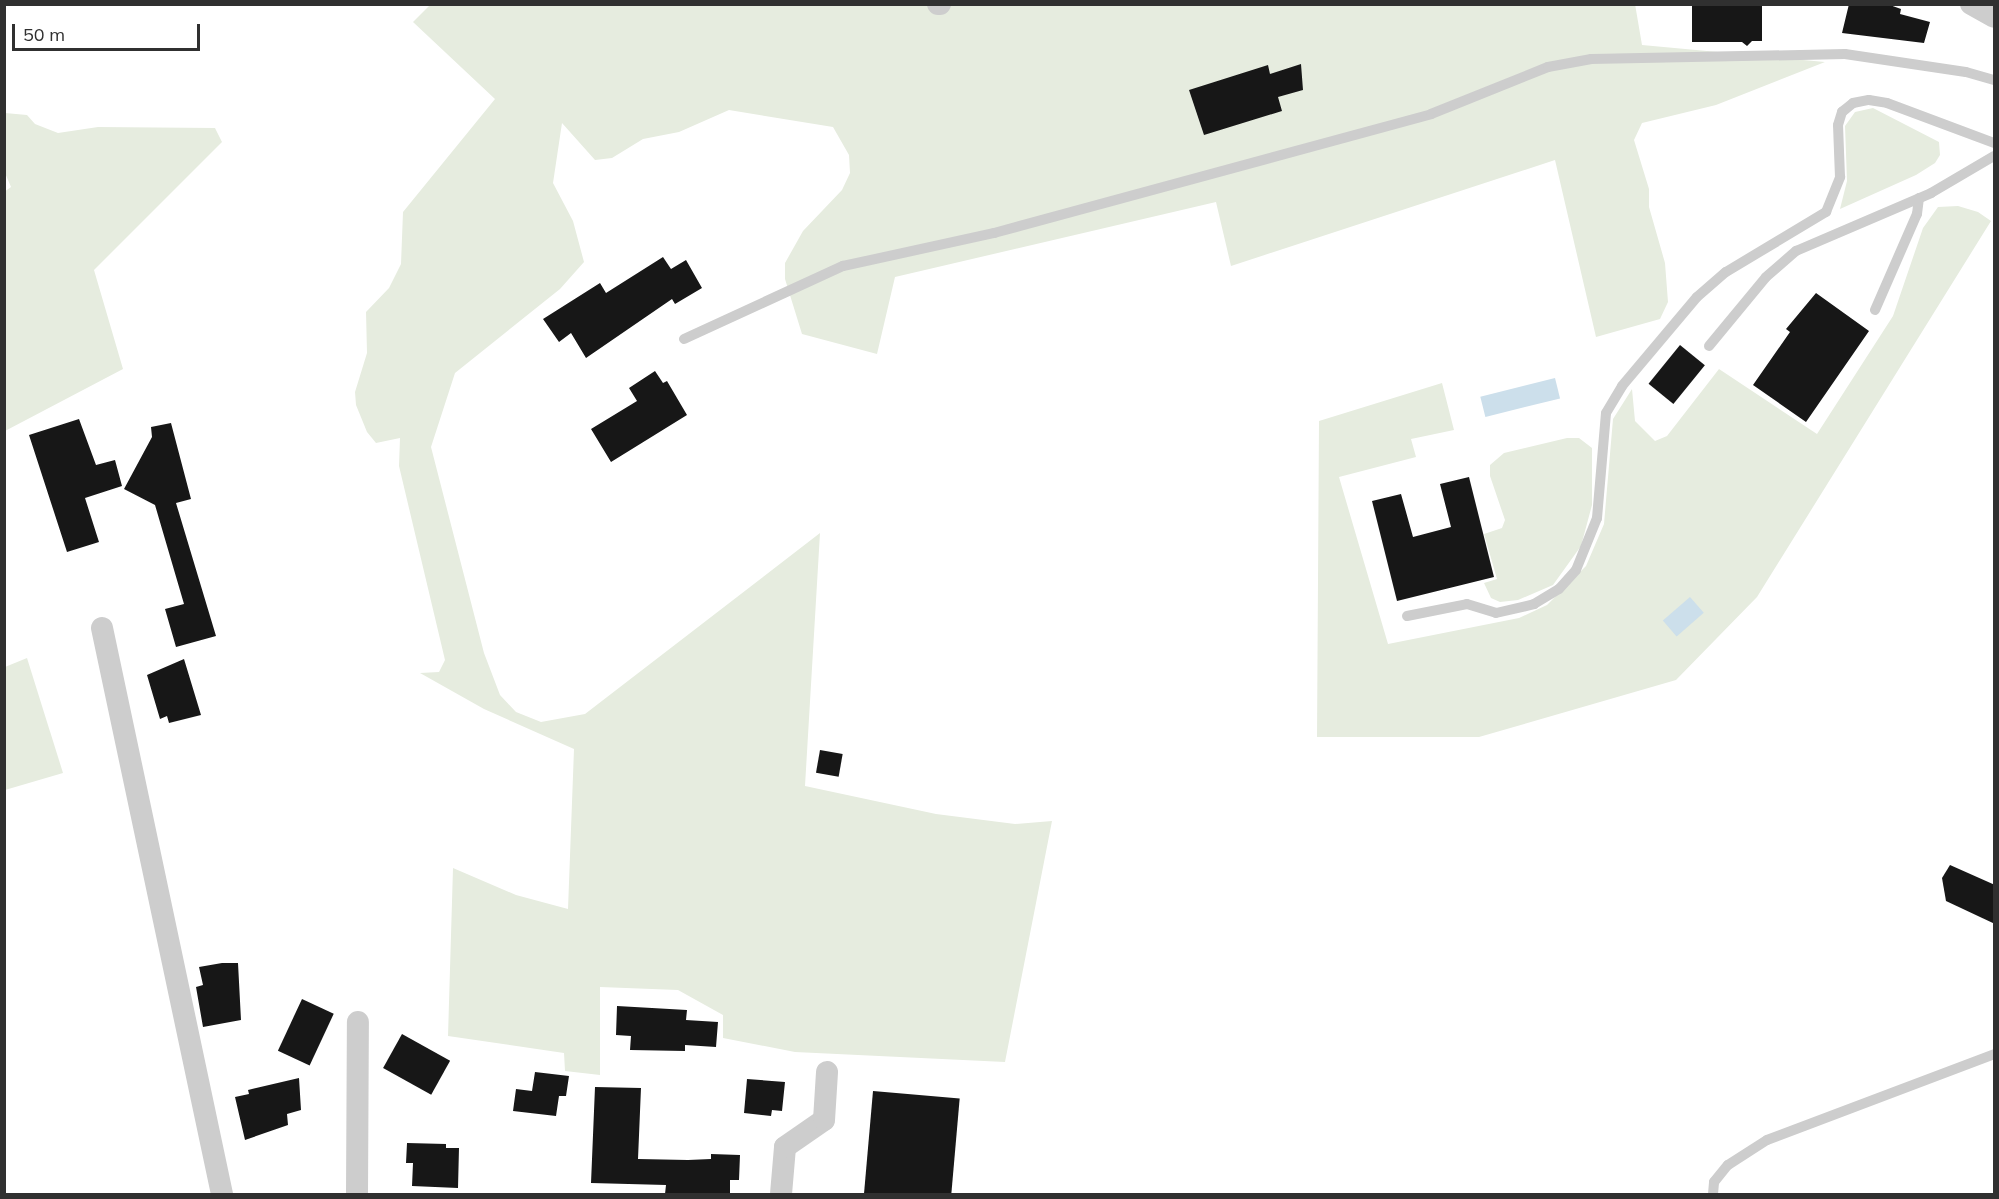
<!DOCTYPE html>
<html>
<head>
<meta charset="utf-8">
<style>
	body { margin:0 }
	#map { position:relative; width:1999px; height:1199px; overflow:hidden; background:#fff; font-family:Mulish,sans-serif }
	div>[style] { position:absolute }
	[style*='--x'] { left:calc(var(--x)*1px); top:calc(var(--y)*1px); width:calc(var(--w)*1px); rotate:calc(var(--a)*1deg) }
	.green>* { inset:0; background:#e6ecdf }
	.water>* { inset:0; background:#ccdfeb; transform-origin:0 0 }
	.building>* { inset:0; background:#171717; transform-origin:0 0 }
	.lane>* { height:10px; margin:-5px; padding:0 5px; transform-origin:5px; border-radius:5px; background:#cdcdcd }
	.street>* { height:22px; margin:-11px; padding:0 11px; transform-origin:11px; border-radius:11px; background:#cdcdcd }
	span { translate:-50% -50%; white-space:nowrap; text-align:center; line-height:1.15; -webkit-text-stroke:6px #fff; paint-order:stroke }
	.frame { position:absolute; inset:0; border:6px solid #303030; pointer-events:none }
	.scale { position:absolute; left:12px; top:24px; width:188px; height:27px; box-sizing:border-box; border:3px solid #303030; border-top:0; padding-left:8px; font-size:18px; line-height:21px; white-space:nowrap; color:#303030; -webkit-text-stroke:4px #fff; paint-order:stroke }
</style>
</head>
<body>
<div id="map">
	<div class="green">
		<div style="clip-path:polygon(1635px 4px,1642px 45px,1825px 62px,1716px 105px,1642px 123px,1634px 140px,1649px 189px,1649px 207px,1665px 263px,1668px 302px,1660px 319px,1596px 337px,1555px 160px,1231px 266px,1216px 202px,895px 277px,877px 354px,802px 334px,785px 279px,785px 263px,803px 231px,842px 190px,850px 173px,849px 155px,833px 127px,729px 110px,679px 132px,643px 139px,612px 158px,595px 160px,562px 123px,553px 183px,573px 221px,584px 262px,560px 289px,455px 373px,431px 447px,484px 653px,500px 695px,516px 712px,541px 722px,585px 714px,820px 533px,805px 786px,936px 814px,1015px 824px,1052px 821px,1005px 1062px,795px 1052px,723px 1038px,723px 1015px,678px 990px,600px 987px,600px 1075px,565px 1071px,564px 1053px,448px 1036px,453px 868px,516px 895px,568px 909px,574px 749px,484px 709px,420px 673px,439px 672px,445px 660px,399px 466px,400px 438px,376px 443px,367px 432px,356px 405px,355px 392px,367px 353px,366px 312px,389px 288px,401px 264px,403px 212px,495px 99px,413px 22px,430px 5px)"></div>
		<div style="clip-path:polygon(1873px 108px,1939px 142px,1940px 155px,1935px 163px,1916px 175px,1840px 209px,1847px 181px,1845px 126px,1855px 112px)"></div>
		<div style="clip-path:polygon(5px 113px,27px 115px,35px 124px,58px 133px,98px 127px,215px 128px,222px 142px,94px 270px,123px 369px,5px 431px,4px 192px,11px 187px,5px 173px)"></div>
		<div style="clip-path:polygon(1958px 206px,1978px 212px,1991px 221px,1757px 597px,1676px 680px,1479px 737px,1317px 737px,1319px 421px,1442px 383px,1454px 430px,1411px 439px,1416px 457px,1339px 477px,1388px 644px,1519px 618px,1547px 605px,1586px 566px,1604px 524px,1613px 419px,1632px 389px,1635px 421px,1655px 441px,1667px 436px,1719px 369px,1817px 434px,1893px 316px,1923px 228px,1938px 207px)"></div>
		<div style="clip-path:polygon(1567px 438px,1579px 438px,1592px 448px,1592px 505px,1581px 546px,1553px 585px,1518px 600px,1500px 602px,1491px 598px,1484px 583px,1497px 579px,1484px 534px,1502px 528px,1505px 520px,1490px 476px,1490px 465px,1504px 453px)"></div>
		<div style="clip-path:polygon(27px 658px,63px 773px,5px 790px,5px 667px)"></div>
	</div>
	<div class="water">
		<div style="left:1555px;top:378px;width:21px;height:77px;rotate:76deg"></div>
		<div style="left:1690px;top:597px;width:21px;height:36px;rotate:49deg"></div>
	</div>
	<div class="building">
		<div style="clip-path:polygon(1692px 4px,1762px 4px,1762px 41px,1752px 41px,1747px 46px,1742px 42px,1692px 42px)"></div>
		<div style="clip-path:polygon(1849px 4px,1887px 4px,1901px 9px,1900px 14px,1930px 22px,1924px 43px,1842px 33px)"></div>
		<div style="clip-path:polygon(1301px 64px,1303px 90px,1278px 97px,1282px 111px,1204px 135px,1189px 90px,1268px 65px,1270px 74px)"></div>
		<div style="clip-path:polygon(663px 257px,671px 269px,686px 260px,702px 288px,675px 304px,672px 299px,586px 358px,571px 333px,559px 342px,543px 319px,600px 283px,606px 293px)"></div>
		<div style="clip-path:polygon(1816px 293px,1869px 331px,1806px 422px,1753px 385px,1790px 332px,1786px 329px)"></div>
		<div style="left:1680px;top:345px;width:32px;height:50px;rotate:39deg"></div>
		<div style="clip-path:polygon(655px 371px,663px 383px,667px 381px,687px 415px,611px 462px,591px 429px,637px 401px,629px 388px)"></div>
		<div style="clip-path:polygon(79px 419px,96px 465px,115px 460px,122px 486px,85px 498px,99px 542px,67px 552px,29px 435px)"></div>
		<div style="clip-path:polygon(171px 423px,191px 499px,176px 503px,216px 636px,176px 647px,165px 609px,184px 604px,155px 505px,124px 489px,152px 437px,151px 427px)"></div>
		<div style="clip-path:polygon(1469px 477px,1494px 577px,1397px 601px,1372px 501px,1401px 494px,1413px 537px,1451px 527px,1440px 484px)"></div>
		<div style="clip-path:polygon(184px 659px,201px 715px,169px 723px,167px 716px,160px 719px,147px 675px)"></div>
		<div style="left:820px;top:750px;width:23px;height:23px;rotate:10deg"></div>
		<div style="clip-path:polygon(1950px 865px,1995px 885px,1995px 924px,1946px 901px,1942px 878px)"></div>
		<div style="clip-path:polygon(222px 963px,238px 963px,241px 1020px,203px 1027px,196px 987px,203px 985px,199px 967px)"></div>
		<div style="left:302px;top:999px;width:35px;height:57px;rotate:25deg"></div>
		<div style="clip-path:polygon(617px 1006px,687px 1010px,686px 1020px,718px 1022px,716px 1047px,685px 1045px,685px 1051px,630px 1050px,631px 1036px,616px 1035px)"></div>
		<div style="left:402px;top:1034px;width:55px;height:39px;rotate:29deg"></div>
		<div style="clip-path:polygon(535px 1072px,569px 1076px,566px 1096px,559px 1096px,556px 1116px,513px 1111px,516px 1089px,532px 1091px)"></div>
		<div style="clip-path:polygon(299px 1078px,301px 1110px,287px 1114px,288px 1125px,245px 1140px,235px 1097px,249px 1094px,248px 1090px)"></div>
		<div style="clip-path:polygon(747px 1079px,785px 1082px,782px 1111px,772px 1110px,771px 1116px,744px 1113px)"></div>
		<div style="clip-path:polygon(595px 1087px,641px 1088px,638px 1159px,688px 1160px,711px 1159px,711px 1154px,740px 1155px,739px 1180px,730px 1180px,730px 1194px,665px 1194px,666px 1185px,591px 1183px)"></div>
		<div style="left:873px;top:1091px;width:87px;height:103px;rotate:5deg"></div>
		<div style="clip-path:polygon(407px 1143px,446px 1144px,446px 1148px,459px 1148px,458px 1188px,412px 1186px,413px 1163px,406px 1163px)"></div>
	</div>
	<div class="lane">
		<div style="--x:1875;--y:310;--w:105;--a:-66.4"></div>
		<div style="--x:1917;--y:214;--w:16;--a:-83"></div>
		<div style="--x:684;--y:339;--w:175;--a:-24.7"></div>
		<div style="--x:843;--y:266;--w:155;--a:-12.3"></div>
		<div style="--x:994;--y:233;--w:453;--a:-15.2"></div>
		<div style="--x:1431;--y:114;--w:126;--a:-21.9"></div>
		<div style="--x:1548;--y:67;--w:44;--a:-10.5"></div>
		<div style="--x:1591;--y:59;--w:254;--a:-1.1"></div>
		<div style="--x:1845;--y:54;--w:122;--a:8.5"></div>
		<div style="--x:1966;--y:72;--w:29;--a:16"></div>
		<div style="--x:1709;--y:346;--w:89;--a:-50.4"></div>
		<div style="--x:1766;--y:277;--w:40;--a:-41"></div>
		<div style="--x:1796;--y:251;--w:147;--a:-23.2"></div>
		<div style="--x:1931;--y:193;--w:73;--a:-30.4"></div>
		<div style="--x:1407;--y:616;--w:61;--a:-11.3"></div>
		<div style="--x:1467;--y:604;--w:30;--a:17"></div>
		<div style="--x:1496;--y:613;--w:39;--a:-13"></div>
		<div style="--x:1534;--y:604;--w:29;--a:-31"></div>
		<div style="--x:1559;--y:589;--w:25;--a:-48"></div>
		<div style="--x:1576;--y:570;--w:56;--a:-68"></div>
		<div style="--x:1597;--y:518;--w:105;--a:-85.1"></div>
		<div style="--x:1606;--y:413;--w:31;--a:-59"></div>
		<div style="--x:1622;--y:386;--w:116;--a:-49.9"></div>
		<div style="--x:1697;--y:297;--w:38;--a:-41"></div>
		<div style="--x:1726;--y:272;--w:117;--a:-31"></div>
		<div style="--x:1826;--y:212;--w:38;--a:-68"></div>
		<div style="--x:1840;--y:177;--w:52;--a:-92.2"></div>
		<div style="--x:1838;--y:125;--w:14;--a:-73"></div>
		<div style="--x:1842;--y:112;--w:14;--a:-39"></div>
		<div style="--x:1853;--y:103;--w:16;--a:-11"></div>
		<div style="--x:1869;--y:100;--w:18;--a:9"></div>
		<div style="--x:1887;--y:103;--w:114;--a:20.5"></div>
		<div style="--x:1713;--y:1194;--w:12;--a:-85"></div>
		<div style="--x:1714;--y:1182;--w:22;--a:-51"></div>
		<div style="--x:1728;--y:1165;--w:46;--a:-32.7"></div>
		<div style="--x:1767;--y:1140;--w:243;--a:-20.7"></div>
	</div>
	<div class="street">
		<div style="--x:938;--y:4;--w:2;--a:0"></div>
		<div style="--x:1971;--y:4;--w:26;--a:29"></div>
		<div style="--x:102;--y:628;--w:579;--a:78.03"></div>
		<div style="--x:357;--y:1194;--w:172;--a:-89.7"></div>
		<div style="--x:781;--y:1194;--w:47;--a:-85.1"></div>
		<div style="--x:785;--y:1147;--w:47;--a:-34.7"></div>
		<div style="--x:824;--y:1120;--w:48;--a:-86.4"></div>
	</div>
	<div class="frame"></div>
	<div class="scale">50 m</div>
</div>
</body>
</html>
